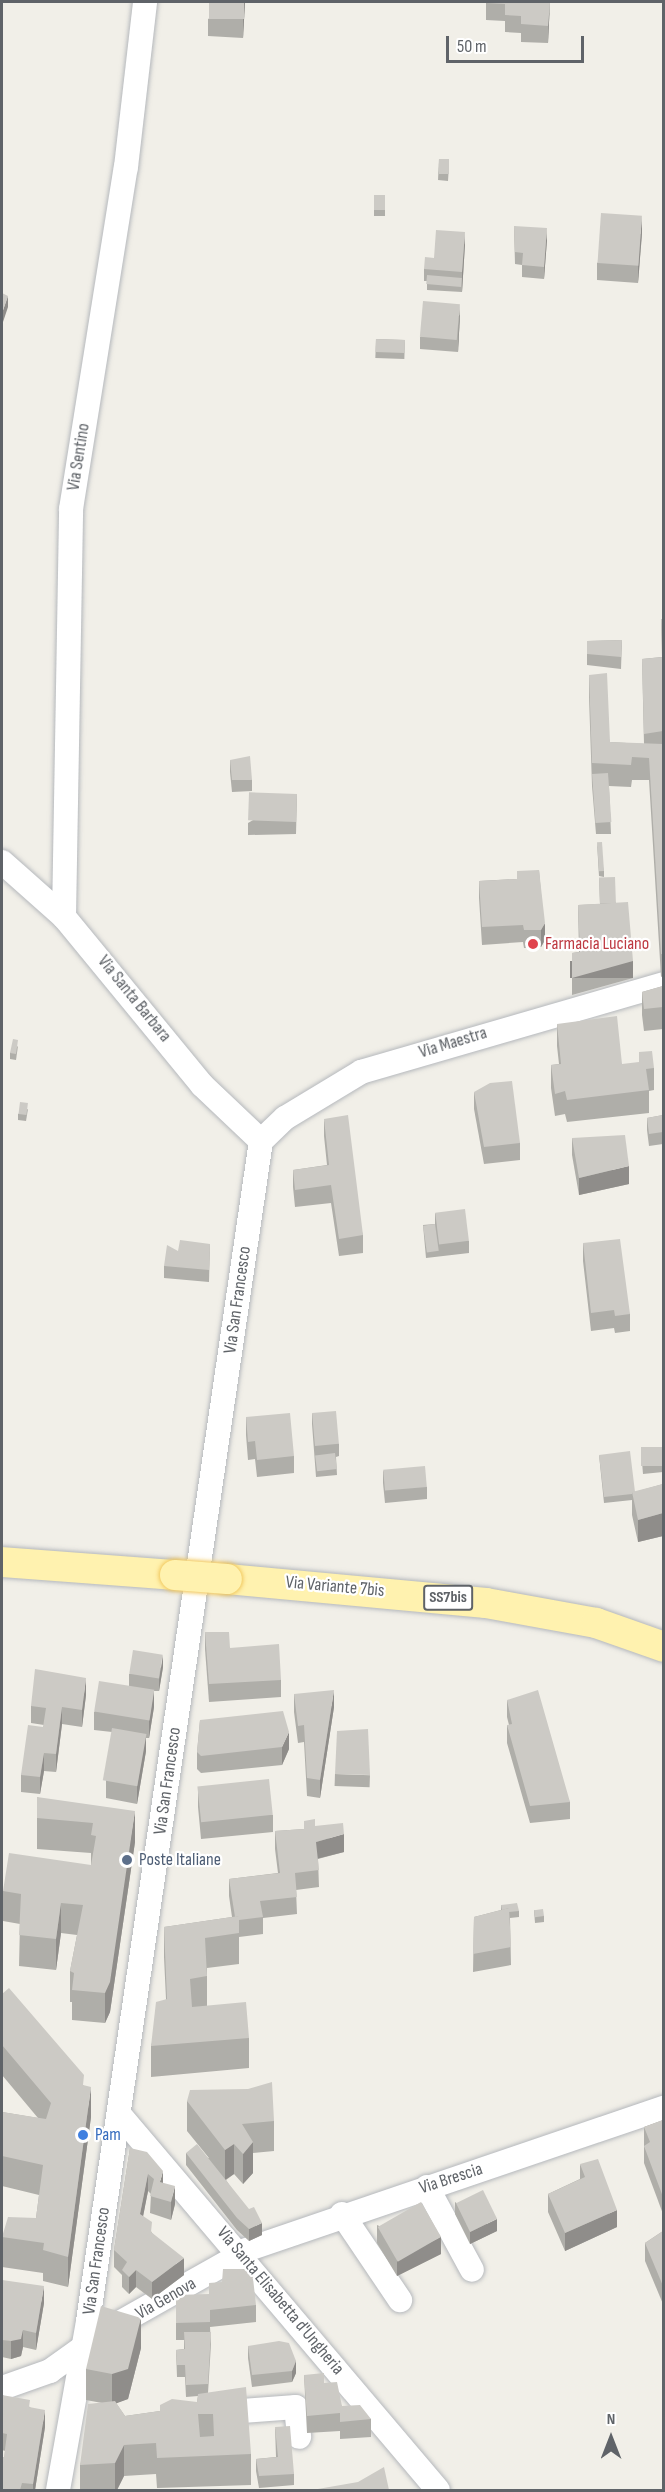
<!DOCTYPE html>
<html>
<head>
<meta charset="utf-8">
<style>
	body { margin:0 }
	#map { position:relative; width:665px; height:2492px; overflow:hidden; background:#f1efe8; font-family:"Sofia Sans Condensed",sans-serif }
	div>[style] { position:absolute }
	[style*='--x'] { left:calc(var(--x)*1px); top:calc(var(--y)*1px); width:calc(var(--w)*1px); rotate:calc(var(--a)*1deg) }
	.roads { filter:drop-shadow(0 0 2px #b5b8bc) drop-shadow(0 0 2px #b5b8bc) }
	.minor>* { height:24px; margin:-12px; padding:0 12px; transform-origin:12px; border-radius:12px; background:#fff }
	.major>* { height:30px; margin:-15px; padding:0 15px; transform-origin:15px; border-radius:15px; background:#fff2af }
	.bridges { filter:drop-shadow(0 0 2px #f2c960) drop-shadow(0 0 2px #f2c960) }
	.major-bridge>* { height:30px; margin:-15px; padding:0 15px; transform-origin:15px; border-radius:15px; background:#fff2af }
	.wall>* { inset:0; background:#afaea9; transform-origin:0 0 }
	.shaded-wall>* { inset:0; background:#8f8d8a; transform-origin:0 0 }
	.building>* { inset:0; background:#cccac5; transform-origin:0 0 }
	.dots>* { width:16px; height:16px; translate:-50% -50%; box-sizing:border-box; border:3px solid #fff; border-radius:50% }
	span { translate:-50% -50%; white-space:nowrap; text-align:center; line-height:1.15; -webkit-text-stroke:4.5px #fff; paint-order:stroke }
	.shield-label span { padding:2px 4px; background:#fff; border:2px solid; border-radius:4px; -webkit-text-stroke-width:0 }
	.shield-label { font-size:16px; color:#5f6368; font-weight:700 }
	.street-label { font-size:18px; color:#5f6368 }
	.health-label { font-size:18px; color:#be3a42 }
	.left { translate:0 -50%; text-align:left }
	.service-label { font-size:18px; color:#4e5e75 }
	.shop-label { font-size:18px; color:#366cbe }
	.frame { position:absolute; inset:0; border:3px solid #5f6368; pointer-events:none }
	.north { position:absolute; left:581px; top:2408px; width:60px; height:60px; -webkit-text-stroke:4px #fff; paint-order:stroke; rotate:0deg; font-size:16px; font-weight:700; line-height:24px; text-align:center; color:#5f6368 }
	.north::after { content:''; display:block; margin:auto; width:21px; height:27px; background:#5f6368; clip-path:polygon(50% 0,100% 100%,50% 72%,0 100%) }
	.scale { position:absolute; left:446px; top:36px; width:138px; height:27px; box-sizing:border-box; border:3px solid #5f6368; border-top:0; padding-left:8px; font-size:18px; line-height:21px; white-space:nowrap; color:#5f6368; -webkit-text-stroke:4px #fff; paint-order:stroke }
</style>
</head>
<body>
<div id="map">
	<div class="roads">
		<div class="minor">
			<div style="--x:2;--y:862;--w:83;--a:41.6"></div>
			<div style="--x:64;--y:917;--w:217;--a:50.6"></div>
			<div style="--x:202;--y:1085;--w:81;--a:43.5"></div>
			<div style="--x:64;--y:917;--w:408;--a:-89"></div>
			<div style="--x:71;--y:509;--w:346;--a:-80.9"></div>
			<div style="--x:126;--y:167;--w:166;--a:-83.4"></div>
			<div style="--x:261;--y:1141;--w:33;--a:-44"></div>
			<div style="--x:285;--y:1118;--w:89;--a:-31.2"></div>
			<div style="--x:361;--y:1072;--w:316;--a:-16.2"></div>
			<div style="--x:119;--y:2114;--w:493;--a:49.7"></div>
			<div style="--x:427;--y:2187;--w:94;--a:61.5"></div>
			<div style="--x:342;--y:2214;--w:104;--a:56"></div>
			<div style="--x:240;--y:2252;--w:448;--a:-18.8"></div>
			<div style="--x:107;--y:2330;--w:155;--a:-29.4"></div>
			<div style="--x:2;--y:2388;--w:51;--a:-19.5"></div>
			<div style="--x:50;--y:2371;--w:43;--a:-35.5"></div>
			<div style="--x:215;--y:2413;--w:81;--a:-4.2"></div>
			<div style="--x:296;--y:2407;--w:30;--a:84"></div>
			<div style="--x:58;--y:2490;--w:172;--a:-79.9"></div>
			<div style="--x:88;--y:2321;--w:1193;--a:-81.66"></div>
		</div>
		<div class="major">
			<div style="--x:2;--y:1562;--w:173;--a:4.3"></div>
			<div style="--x:227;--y:1579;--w:260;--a:5.3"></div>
			<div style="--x:486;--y:1603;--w:112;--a:10.3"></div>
			<div style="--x:596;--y:1623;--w:72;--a:19.4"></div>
		</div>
	</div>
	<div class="bridges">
		<div class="major-bridge">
			<div style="--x:175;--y:1575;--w:52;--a:4.4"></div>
		</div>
	</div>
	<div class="wall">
		<div style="clip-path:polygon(245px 2px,243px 38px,208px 36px,208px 19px)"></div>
		<div style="clip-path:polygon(486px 2px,550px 2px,548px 43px,521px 42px,521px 33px,505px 32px,505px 21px,486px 20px)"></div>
		<div style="clip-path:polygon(439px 159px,449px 165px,448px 181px,438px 180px)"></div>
		<div style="left:374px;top:195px;width:11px;height:21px"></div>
		<div style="clip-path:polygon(514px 226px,547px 240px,544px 279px,522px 277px,522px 265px,515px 264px)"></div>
		<div style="clip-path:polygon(642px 233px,638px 283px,597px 280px,597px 263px)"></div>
		<div style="clip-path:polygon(465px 244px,462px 292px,427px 290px,427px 281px,424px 281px,424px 269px,434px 258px)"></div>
		<div style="clip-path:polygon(460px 315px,458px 352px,420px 349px,420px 337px)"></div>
		<div style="left:376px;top:339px;width:29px;height:19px;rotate:2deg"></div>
		<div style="clip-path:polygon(661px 619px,663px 620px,663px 976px,661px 977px,649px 780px,632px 780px,631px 787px,609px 786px,611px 834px,596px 834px,592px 786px,589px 697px,589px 675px,610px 742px,644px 744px,642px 659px,662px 657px)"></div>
		<div style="clip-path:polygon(622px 640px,621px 669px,587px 665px,587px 641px)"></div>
		<div style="clip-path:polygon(230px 760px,252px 780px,252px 791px,232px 792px,230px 772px)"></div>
		<div style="clip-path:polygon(297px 794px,296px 834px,248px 835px,248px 823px)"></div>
		<div style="clip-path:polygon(597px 843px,604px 871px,604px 877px,599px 876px)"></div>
		<div style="clip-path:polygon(539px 870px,545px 940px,541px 947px,524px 948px,523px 942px,482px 945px,479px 898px,479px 881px,517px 879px)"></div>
		<div style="clip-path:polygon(599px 878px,616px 903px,633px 978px,572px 995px,572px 953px,579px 952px,578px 905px,600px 904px)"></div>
		<div style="clip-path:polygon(663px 986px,663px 1029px,644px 1031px,642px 1015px,642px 992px)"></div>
		<div style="clip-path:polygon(557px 1024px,622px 1064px,654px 1068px,654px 1090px,649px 1091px,649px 1113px,567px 1122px,565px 1114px,555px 1116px,551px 1088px,551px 1065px,559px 1064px,557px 1046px)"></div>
		<div style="clip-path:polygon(18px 1046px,16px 1060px,10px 1059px,10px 1053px)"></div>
		<div style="clip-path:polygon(474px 1092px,520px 1143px,520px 1160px,484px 1164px,474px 1109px)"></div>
		<div style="clip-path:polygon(28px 1109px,26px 1121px,18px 1120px,18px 1114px)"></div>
		<div style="clip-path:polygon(663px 1115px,663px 1149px,663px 1144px,649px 1146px,647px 1130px,647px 1118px)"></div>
		<div style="clip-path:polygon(324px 1119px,363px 1235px,363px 1253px,339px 1256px,331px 1203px,295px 1207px,293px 1187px,293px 1170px,327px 1165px,324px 1136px)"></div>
		<div style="clip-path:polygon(572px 1138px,629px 1184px,579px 1195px,572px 1155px)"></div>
		<div style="clip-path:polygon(435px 1213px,469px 1241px,469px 1253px,426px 1258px,423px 1225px,435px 1224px)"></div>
		<div style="clip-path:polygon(583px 1243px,630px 1314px,630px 1331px,615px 1333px,614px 1328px,591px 1331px,583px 1261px)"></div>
		<div style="clip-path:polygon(210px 1244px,209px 1282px,164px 1278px,164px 1266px)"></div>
		<div style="clip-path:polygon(312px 1413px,339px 1444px,339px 1456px,336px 1457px,337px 1475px,316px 1477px,312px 1424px)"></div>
		<div style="clip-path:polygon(246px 1417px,294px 1456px,294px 1473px,257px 1477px,255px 1459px,248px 1460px,246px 1435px)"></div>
		<div style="clip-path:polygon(663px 1447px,663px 1472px,643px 1474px,641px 1450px)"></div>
		<div style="clip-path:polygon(599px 1455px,635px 1492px,663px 1484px,663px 1536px,638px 1542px,632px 1515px,632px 1500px,604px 1503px)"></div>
		<div style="clip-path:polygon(383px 1471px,427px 1487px,427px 1499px,385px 1503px,383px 1483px)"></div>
		<div style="clip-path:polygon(205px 1632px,281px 1680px,281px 1697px,209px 1702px,205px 1649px)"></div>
		<div style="clip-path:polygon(163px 1667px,159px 1691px,154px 1691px,154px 1707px,149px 1738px,146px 1738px,146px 1751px,137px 1804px,106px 1798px,106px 1781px,112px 1732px,94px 1730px,94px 1712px,129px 1686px,129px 1674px)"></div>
		<div style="clip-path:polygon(294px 1694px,334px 1707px,320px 1798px,307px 1796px,304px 1742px,298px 1743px,294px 1712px)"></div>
		<div style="clip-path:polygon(86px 1695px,82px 1727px,62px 1724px,56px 1772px,44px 1771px,40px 1794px,21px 1792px,21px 1775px,44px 1725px,31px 1723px,31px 1706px)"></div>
		<div style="clip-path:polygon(507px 1700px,570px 1802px,570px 1819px,530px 1823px,507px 1743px,507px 1725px,509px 1725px,507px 1717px)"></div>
		<div style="clip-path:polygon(200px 1720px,289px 1749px,282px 1765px,201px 1773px,197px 1769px,197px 1752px)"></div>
		<div style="left:335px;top:1774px;width:35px;height:12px;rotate:2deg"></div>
		<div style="clip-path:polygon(198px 1789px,273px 1815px,273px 1832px,201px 1839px,198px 1807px)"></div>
		<div style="clip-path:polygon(37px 1797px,135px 1842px,110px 2012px,105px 2023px,72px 2020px,72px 2002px,70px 2002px,70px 1971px,77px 1935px,61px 1933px,56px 1970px,19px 1966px,20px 1924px,3px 1921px,3px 1891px,91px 1865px,91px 1853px,37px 1849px)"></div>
		<div style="clip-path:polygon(315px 1826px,344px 1852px,318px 1859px,319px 1887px,296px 1890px,297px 1914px,263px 1918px,263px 1934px,239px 1937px,239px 1964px,207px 1968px,207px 2006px,249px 2038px,249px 2068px,151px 2077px,151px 2046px,166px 1999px,164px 1957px,164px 1927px,232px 1917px,229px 1896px,229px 1879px,278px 1873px,275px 1849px,275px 1831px,304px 1829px)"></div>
		<div style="clip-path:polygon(501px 1905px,519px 1911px,519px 1917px,510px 1918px,511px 1965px,473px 1972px,474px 1917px,501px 1910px)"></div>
		<div style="clip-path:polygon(534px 1910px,544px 1916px,544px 1922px,535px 1923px)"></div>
		<div style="clip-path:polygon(2px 1994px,84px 2086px,91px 2117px,68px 2287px,43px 2281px,43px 2273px,2px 2267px,2px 2237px,36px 2218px,39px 2195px,2px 2186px,2px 2112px,38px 2118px,2px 2075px)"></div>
		<div style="clip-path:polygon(187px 2101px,274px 2121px,274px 2151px,253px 2153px,253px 2173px,243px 2184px,234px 2174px,226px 2180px,262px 2235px,249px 2241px,237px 2230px,186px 2165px,186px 2153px,209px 2158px,187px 2131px)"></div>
		<div style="clip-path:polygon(663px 2120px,663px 2214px,644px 2163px,644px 2127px)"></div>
		<div style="clip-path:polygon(130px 2148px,163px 2183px,175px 2204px,171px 2220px,150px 2213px,151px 2194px,148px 2191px,143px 2216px,152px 2233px,184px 2275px,152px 2299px,136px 2287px,129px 2294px,122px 2287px,122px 2275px,114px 2267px,114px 2250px)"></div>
		<div style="clip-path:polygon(580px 2164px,617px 2227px,565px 2251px,548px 2212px,548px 2194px,580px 2179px)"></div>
		<div style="clip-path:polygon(455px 2202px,497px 2231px,470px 2244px,455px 2214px)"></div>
		<div style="clip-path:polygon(377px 2225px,441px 2254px,397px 2276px,377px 2243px)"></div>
		<div style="clip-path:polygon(663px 2231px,663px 2304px,645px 2261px,645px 2243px)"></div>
		<div style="clip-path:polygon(2px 2280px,44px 2303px,36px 2350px,23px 2347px,21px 2356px,11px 2359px,2px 2357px)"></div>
		<div style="clip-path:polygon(176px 2295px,256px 2305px,256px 2322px,210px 2327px,211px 2344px,208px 2393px,251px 2454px,251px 2485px,157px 2488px,156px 2474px,124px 2476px,117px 2490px,80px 2490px,80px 2465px,102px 2403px,86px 2400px,86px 2369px,141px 2348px,128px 2399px,116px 2403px,125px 2416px,160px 2411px,197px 2402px,198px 2396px,186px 2397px,185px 2377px,177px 2377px,176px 2350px,184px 2349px,184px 2340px,176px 2340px)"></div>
		<div style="clip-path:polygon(248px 2346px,296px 2361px,296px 2373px,292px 2382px,252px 2387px,248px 2358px)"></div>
		<div style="clip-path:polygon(304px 2375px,324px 2383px,342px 2406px,371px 2419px,371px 2437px,340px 2439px,340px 2431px,307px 2433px)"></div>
		<div style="clip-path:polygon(2px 2395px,30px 2407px,45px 2427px,35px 2490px,2px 2490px,5px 2451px,2px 2450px)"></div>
		<div style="clip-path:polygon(275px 2427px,294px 2474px,294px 2485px,259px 2488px,256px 2471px,256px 2459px,276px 2457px)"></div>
	</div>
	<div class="shaded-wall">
		<div style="clip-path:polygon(244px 2px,245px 2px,243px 38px,243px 20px)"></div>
		<div style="clip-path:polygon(550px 2px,548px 43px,548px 26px)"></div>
		<div style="clip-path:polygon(642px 216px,642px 233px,638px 283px,638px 266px)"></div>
		<div style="clip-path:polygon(547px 228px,547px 240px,544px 279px,544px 267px)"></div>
		<div style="clip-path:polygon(465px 232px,465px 244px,462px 292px,462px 272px)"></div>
		<div style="clip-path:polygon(8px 296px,8px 307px,2px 325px,2px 313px)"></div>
		<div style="clip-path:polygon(460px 304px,460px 315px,458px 352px,458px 340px)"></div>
		<div style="clip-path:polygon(545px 923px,545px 940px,541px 947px,541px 930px)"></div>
		<div style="left:633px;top:961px;width:17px;height:63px;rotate:90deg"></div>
		<div style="clip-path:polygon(629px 1166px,629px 1184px,579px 1195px,579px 1178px)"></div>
		<div style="clip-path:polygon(663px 1513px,663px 1536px,638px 1542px,638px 1520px)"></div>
		<div style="clip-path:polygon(163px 1655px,163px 1667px,159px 1691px,159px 1680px)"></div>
		<div style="clip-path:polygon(86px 1678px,86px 1695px,82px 1727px,82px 1710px)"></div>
		<div style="clip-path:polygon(154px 1690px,154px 1707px,149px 1738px,149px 1721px)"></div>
		<div style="clip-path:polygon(334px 1690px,334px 1707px,320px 1798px,320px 1780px)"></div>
		<div style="clip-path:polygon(62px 1707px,62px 1724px,56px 1772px,56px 1754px)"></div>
		<div style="clip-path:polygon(289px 1732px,289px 1749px,282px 1765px,282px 1747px)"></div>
		<div style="clip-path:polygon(146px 1734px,146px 1751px,137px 1804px,137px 1786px)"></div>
		<div style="clip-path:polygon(44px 1753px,44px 1771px,40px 1794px,40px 1777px)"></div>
		<div style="clip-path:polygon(135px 1811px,135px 1842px,110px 2012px,105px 2023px,105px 1993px)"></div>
		<div style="clip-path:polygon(344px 1834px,344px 1852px,316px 1859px,316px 1842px)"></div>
		<div style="clip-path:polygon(61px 1903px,61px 1933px,56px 1970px,56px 1939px)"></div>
		<div style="clip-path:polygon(91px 2087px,91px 2117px,68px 2287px,68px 2257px)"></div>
		<div style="clip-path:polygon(253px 2142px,253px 2173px,243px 2184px,243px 2154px)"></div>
		<div style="clip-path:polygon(234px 2144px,234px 2174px,225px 2180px,225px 2150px)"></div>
		<div style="clip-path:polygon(163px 2171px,163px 2188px,160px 2182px)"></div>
		<div style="clip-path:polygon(148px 2174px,148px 2191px,140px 2232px,140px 2214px)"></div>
		<div style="clip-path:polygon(175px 2186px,175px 2204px,171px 2220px,171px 2202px)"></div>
		<div style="clip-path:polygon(617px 2210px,617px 2227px,565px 2251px,565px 2233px)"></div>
		<div style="clip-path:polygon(497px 2219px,497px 2231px,470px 2244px,470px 2232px)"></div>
		<div style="clip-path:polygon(262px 2223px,262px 2235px,249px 2241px,249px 2229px)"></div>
		<div style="clip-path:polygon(441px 2237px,441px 2254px,397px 2276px,397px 2258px)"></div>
		<div style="clip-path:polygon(184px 2258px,184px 2275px,152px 2299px,152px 2282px)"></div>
		<div style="clip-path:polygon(136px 2270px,136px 2287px,129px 2294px,129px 2277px)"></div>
		<div style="clip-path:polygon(44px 2286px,44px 2303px,36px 2350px,36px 2333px)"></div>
		<div style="clip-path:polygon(141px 2318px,141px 2348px,128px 2399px,112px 2405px,112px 2374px)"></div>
		<div style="clip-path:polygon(23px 2330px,23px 2347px,21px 2356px,11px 2359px,11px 2341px)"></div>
		<div style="clip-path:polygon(296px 2361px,296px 2373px,292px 2382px,292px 2371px)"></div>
		<div style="clip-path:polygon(45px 2410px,45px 2427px,35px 2490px,33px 2490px,33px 2484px)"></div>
		<div style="clip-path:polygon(124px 2445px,124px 2476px,117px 2490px,115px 2490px,115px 2463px)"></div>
	</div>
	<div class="building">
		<div style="left:209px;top:2px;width:35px;height:17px"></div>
		<div style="clip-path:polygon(486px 2px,550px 2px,548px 26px,521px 24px,521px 16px,505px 15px,505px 4px,486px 3px)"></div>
		<div style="left:439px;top:159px;width:10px;height:15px"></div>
		<div style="left:374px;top:195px;width:11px;height:15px"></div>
		<div style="left:601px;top:213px;width:41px;height:50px;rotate:4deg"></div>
		<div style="clip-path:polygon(514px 226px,547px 228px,544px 267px,522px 265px,523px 253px,515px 252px)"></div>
		<div style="clip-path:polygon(436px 230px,465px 232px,462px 272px,424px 269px,425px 257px,434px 258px)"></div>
		<div style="left:427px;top:275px;width:35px;height:9px;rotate:5deg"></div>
		<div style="clip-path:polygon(2px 293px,8px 296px,2px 313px)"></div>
		<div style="left:423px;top:301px;width:37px;height:36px;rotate:5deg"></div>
		<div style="left:376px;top:339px;width:29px;height:13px;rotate:2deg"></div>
		<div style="clip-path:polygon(661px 619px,663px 620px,663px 660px,663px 657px)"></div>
		<div style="clip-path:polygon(622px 640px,621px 657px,587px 654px,587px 641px)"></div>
		<div style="clip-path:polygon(663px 657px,663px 731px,644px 734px,642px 659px)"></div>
		<div style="clip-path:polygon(607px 673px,610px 742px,663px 744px,663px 954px,661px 954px,649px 758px,632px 757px,631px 765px,592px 763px,589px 675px)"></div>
		<div style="clip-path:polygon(250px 756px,252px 780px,232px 780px,230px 760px)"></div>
		<div style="left:608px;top:773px;width:49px;height:16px;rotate:86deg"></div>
		<div style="left:297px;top:794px;width:28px;height:48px;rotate:92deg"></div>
		<div style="left:602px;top:842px;width:29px;height:5px;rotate:86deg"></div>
		<div style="clip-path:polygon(539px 870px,545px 923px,541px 930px,524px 930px,523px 925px,482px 927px,479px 881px,517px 879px,517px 871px)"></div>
		<div style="left:615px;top:877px;width:26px;height:16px;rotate:88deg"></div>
		<div style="clip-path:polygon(628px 902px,633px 961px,572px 978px,572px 953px,580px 952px,578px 905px)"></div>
		<div style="clip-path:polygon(663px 986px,663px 1007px,644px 1009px,642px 992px)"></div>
		<div style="clip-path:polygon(617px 1016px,622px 1064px,639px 1062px,639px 1052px,652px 1051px,654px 1068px,646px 1069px,649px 1090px,567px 1100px,565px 1091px,555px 1094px,551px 1065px,561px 1064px,557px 1024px)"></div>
		<div style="clip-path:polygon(13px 1039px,18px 1040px,16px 1054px,10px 1053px)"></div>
		<div style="clip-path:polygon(512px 1081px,520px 1143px,484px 1147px,474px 1092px,490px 1083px)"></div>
		<div style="left:20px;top:1102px;width:8px;height:12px;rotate:7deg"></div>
		<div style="clip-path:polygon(348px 1115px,363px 1235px,339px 1239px,331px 1185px,295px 1190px,293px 1170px,329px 1165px,324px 1119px)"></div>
		<div style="clip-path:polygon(663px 1115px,663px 1137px,663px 1132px,649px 1134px,647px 1118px)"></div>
		<div style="clip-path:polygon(625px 1135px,629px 1166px,579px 1178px,572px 1138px)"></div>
		<div style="left:465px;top:1209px;width:32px;height:30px;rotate:83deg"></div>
		<div style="left:435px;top:1224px;width:27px;height:12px;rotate:82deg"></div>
		<div style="clip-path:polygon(620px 1239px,630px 1314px,615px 1316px,614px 1310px,591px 1313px,583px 1243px)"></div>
		<div style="clip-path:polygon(180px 1240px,210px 1244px,209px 1270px,164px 1266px,167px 1245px,178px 1251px)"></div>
		<div style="left:336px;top:1411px;width:33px;height:24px;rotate:85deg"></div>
		<div style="clip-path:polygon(290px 1413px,294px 1456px,257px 1460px,255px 1441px,248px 1442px,246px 1417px)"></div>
		<div style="left:663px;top:1447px;width:19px;height:22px;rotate:90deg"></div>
		<div style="clip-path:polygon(630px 1451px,635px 1492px,632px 1492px,632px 1494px,604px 1497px,599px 1455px)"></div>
		<div style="left:335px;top:1453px;width:16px;height:20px;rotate:83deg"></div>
		<div style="left:425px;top:1466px;width:21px;height:42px;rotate:85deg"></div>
		<div style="clip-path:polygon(663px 1484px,663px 1513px,638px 1520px,632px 1492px)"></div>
		<div style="clip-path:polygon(205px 1632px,229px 1632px,230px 1648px,279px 1644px,281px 1680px,209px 1684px)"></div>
		<div style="left:133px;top:1650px;width:30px;height:24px;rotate:9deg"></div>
		<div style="clip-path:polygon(35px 1669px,86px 1678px,82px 1710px,62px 1707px,56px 1754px,44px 1753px,40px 1777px,21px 1775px,28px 1725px,43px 1727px,46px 1708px,31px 1706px)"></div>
		<div style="left:99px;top:1681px;width:56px;height:31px;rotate:9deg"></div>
		<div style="clip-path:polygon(334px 1690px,320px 1780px,307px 1778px,304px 1725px,298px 1726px,294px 1694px)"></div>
		<div style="clip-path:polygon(538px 1690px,570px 1802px,530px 1806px,507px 1725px,512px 1724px,507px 1700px)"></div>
		<div style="clip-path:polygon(283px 1711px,289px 1732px,282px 1747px,201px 1756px,197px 1752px,200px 1720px)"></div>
		<div style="left:112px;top:1728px;width:35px;height:53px;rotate:10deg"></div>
		<div style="clip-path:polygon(368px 1729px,370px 1775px,335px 1774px,337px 1731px)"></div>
		<div style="left:269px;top:1779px;width:36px;height:72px;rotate:84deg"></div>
		<div style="clip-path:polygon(37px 1797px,135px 1811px,110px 1982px,105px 1993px,72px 1990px,74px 1973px,70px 1971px,83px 1905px,61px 1903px,56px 1939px,19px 1935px,21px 1894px,3px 1891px,9px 1853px,91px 1865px,96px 1836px,91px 1835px,93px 1823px,37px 1818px)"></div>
		<div style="clip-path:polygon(315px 1819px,315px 1826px,343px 1823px,344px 1834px,316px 1842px,319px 1870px,295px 1873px,297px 1897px,260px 1901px,263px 1917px,239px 1920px,239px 1916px,235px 1917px,229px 1879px,280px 1873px,275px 1831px,304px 1829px,304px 1821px)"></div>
		<div style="clip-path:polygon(517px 1903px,519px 1911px,509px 1912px,509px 1908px,502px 1910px,501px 1905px)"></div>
		<div style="clip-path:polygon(509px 1908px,511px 1947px,473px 1954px,474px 1917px)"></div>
		<div style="left:543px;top:1909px;width:7px;height:9px;rotate:82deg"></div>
		<div style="clip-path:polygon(239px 1916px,239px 1933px,205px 1938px,207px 1976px,190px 1979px,192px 2007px,246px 2002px,249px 2038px,151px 2046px,156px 2002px,167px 1999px,164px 1927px)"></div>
		<div style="clip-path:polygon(9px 1988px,84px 2075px,83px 2085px,91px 2087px,68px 2257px,43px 2250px,44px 2243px,2px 2237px,8px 2217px,36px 2218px,43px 2165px,2px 2156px,2px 2112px,46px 2119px,51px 2103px,2px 2045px,2px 1994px)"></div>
		<div style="clip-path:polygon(272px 2082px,274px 2121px,242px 2124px,253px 2142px,243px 2154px,234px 2144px,225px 2150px,187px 2101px,190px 2090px,248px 2089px)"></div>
		<div style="clip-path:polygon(663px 2120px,663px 2197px,644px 2146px,650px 2142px,644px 2127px)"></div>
		<div style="clip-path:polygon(197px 2144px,249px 2209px,254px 2207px,262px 2223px,249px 2229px,237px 2218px,186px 2153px)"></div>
		<div style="clip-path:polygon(130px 2148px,147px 2152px,163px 2171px,160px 2182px,175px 2186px,171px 2202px,150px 2196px,154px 2179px,148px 2174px,140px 2214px,152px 2222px,151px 2232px,184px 2258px,152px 2282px,136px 2270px,129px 2277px,122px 2270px,127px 2262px,114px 2250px)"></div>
		<div style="clip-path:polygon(598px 2159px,617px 2210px,565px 2233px,548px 2194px,585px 2177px,580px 2164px)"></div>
		<div style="left:483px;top:2190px;width:32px;height:30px;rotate:64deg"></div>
		<div style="left:421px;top:2202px;width:40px;height:50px;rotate:60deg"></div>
		<div style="clip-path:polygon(663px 2231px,663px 2286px,645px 2243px)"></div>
		<div style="clip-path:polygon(223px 2269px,252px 2269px,256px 2305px,210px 2310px,210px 2322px,176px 2323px,176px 2295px,209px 2294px,209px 2283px,222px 2282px)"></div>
		<div style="clip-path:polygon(2px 2280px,44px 2286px,36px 2333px,23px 2330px,21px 2339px,11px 2341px,2px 2340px)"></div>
		<div style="clip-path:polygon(101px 2306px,141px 2318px,128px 2369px,112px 2374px,86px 2369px)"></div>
		<div style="clip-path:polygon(184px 2332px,211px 2332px,208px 2384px,186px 2385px,185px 2365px,177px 2365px,176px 2350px,185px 2349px)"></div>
		<div style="clip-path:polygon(279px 2341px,289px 2343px,296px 2361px,292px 2371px,252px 2375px,248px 2346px)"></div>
		<div style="clip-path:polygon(324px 2373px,324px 2383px,337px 2382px,342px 2406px,360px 2405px,371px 2419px,340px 2422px,340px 2413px,307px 2416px,304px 2375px)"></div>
		<div style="clip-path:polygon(evenodd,246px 2387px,251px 2454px,157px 2458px,156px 2443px,124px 2445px,115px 2463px,80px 2465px,88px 2404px,115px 2401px,125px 2416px,160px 2411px,160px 2405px,172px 2399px,197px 2402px,198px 2394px,246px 2387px,198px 2414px,213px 2414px,214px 2436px,200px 2437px,198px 2414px)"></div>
		<div style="clip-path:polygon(2px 2395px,30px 2400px,29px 2407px,45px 2410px,33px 2484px,22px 2483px,20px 2490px,2px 2490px,2px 2457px,4px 2457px,7px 2434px,2px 2433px)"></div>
		<div style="clip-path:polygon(290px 2426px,294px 2474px,259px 2476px,256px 2459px,278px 2457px,275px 2427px)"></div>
		<div style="clip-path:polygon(384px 2467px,389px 2490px,312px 2490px,358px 2482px)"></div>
	</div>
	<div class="dots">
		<div style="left:533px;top:944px;background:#e0444e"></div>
		<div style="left:127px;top:1860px;background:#5c6f8a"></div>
		<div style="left:83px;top:2135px;background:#3f7fe0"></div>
	</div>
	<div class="shield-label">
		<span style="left:448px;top:1598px">SS7bis</span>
	</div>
	<div class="street-label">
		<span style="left:79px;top:457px;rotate:-81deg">Via Sentino</span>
		<span style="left:134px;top:999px;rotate:51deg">Via Santa Barbara</span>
		<span style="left:453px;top:1043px;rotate:-17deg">Via Maestra</span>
		<span style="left:238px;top:1300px;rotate:-82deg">Via San Francesco</span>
		<span style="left:335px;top:1587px;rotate:5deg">Via Variante 7bis</span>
		<span style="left:168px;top:1781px;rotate:-82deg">Via San Francesco</span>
		<span style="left:451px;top:2179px;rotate:-18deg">Via Brescia</span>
		<span style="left:97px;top:2261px;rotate:-82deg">Via San Francesco</span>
		<span style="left:166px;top:2299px;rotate:-30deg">Via Genova</span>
		<span style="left:280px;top:2301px;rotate:50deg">Via Santa Elisabetta d'Ungheria</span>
	</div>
	<div class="health-label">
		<span class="left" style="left:545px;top:944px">Farmacia Luciano</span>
	</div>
	<div class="service-label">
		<span class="left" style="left:139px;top:1860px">Poste Italiane</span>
	</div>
	<div class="shop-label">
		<span class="left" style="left:95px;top:2135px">Pam</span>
	</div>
	<div class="frame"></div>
	<div class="north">N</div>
	<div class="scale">50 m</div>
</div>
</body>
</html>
